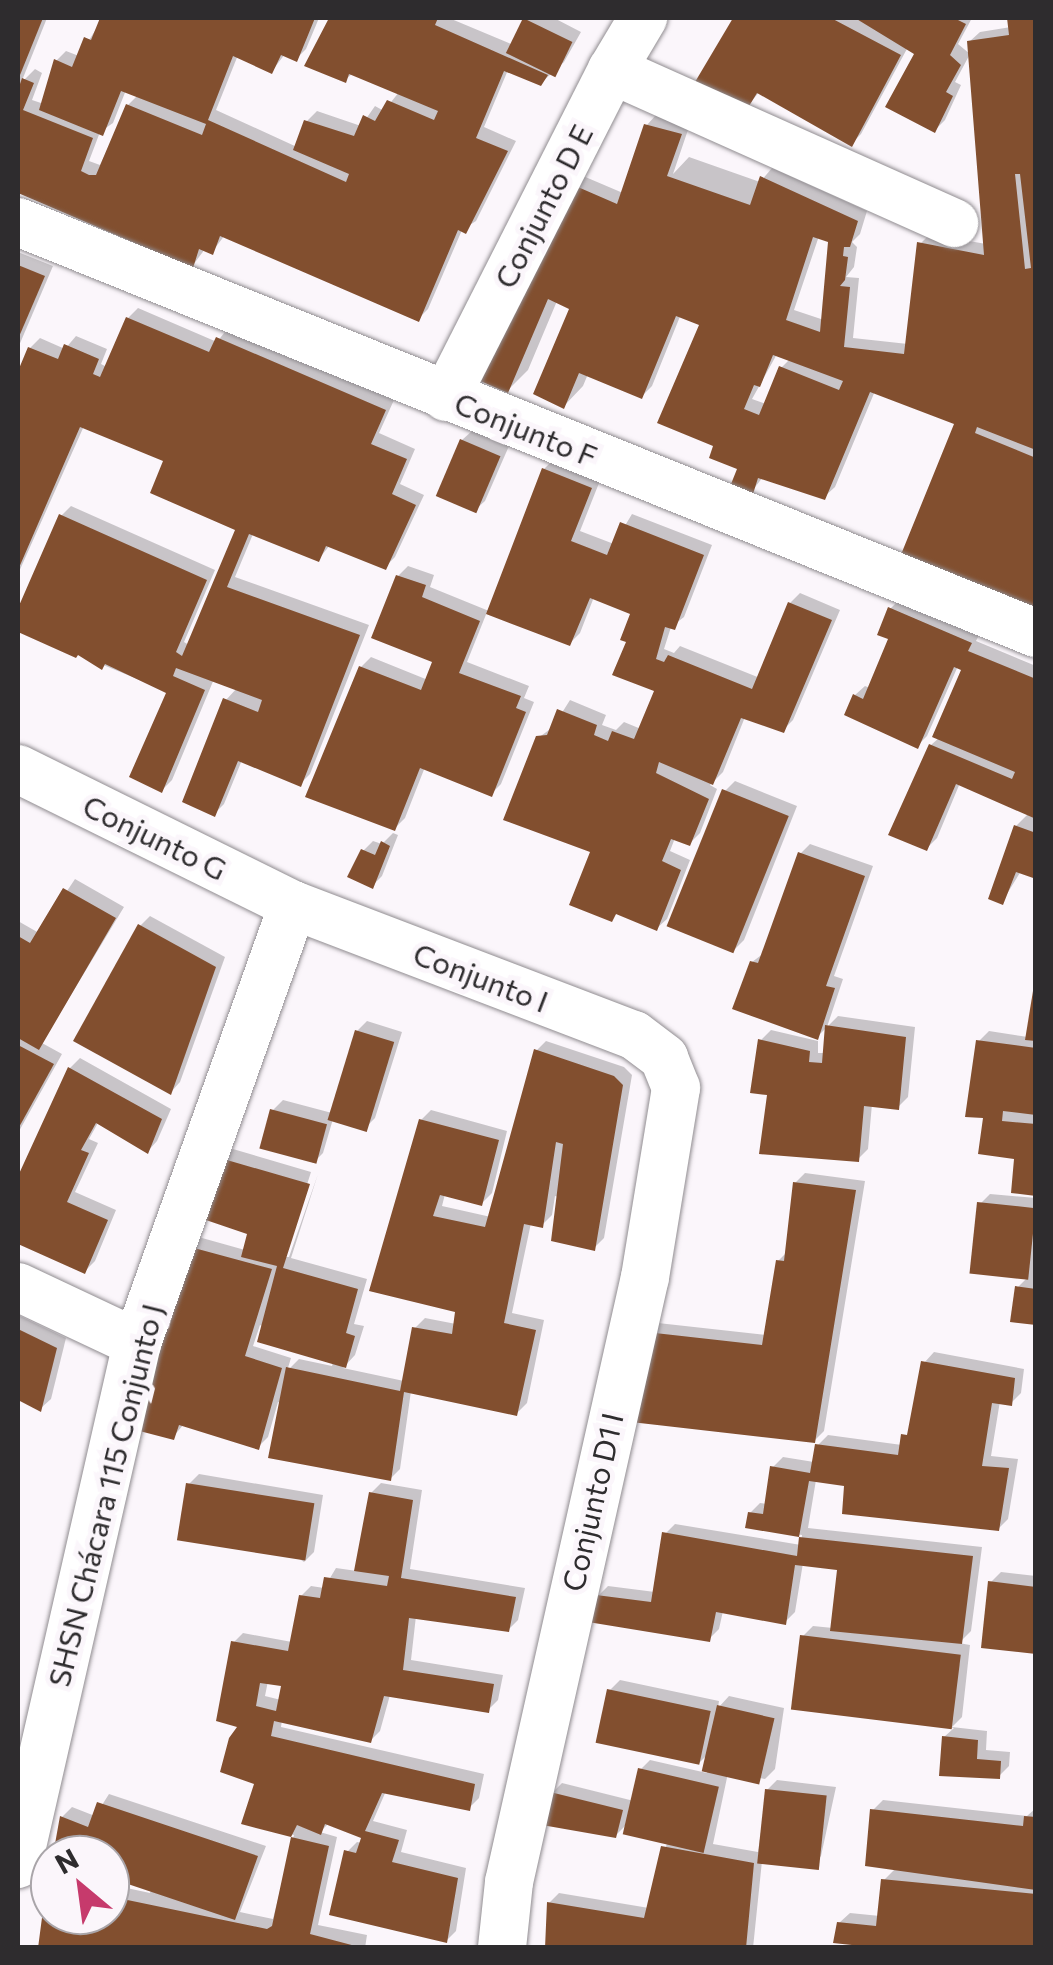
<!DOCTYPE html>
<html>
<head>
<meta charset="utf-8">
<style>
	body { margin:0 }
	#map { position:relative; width:1053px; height:1965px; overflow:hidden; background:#fbf6fb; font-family:Commissioner,sans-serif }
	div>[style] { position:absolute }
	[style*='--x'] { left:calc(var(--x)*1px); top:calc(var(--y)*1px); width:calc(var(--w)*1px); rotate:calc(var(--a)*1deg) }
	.shadow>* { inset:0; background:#0003 }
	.building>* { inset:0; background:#824f2f; transform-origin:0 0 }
	.roads { filter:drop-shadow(0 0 2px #908c90) drop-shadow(0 0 2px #908c90) }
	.minor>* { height:48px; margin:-24px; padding:0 24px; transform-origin:24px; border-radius:24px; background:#fff }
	span { translate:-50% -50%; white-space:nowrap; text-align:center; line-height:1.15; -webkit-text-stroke:10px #fbf6fb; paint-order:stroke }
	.street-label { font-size:30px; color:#2e2c2e }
	.frame { position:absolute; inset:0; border:20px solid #2e2c2e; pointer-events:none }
	.north { position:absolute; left:30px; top:1835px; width:100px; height:100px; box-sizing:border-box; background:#fbf6fb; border:2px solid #a9a5a9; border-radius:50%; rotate:331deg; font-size:28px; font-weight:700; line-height:40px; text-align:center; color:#2e2c2e }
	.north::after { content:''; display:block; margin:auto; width:35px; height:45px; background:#c63a6c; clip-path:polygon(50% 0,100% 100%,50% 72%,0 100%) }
</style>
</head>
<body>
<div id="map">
	<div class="shadow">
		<div style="clip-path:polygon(evenodd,18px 18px,47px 18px,21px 83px,35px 69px,42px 73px,32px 100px,44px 104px,57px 60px,66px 51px,79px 56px,103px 18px,319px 18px,306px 49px,296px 59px,285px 54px,272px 71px,238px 55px,216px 110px,297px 147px,307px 121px,317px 111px,361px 126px,375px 106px,384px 111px,399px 92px,353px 73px,345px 80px,307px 65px,331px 18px,449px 18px,511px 44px,525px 18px,554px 18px,581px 32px,564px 62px,541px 83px,508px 70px,484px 127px,516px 141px,476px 221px,462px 230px,428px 309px,418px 319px,225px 235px,212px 252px,205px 249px,193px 265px,18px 191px,18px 18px,126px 90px,138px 95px,128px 105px,100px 165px,89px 161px,100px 132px,113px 123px,126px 90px)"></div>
		<div style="clip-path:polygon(736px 18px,972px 18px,958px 44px,970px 54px,955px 82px,961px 85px,945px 120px,935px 130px,917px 53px,908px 47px,861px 134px,851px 144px,760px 91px,746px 108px,699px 81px)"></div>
		<div style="clip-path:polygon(evenodd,1010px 18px,1036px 18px,1036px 608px,957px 423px,875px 391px,835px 487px,824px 497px,763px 477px,752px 491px,740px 468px,702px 326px,681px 314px,652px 386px,642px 396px,588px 374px,583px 386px,564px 406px,572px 307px,557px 301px,528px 370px,508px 390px,576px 173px,623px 193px,646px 126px,656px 115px,690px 124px,673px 174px,689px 157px,760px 182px,772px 168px,867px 211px,860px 234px,852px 242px,857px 247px,854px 267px,846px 277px,859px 278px,853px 338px,908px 344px,920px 244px,930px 234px,986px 244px,969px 42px,980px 32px,1011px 27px,1010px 18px,819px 236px,831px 240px,824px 320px,794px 310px,819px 236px,1010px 18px,777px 354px,790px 359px,781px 368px,766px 404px,752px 399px,777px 354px)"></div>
		<div style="clip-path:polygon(18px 252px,53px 266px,18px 348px)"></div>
		<div style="clip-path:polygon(138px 308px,217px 342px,228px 328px,394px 400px,379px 433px,415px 449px,400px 484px,424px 495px,395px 557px,385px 567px,330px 545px,318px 560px,253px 534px,235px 577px,369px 625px,310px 774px,300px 784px,242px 760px,224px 804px,214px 814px,226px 700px,237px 688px,214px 679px,172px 780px,162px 790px,169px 692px,18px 630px,18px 614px,61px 516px,71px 506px,215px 570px,184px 642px,189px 645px,239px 529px,167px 459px,84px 426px,18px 574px,18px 377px,30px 348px,40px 338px,65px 349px,76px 336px,107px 349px,101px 364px,107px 367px,128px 318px)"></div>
		<div style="clip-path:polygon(472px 431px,509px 446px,485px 501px,475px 510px,462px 440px)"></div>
		<div style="clip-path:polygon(554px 459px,601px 478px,580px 531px,614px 544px,632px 514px,712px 545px,684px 617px,671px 627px,664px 649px,674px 653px,680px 646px,760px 678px,790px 603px,800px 593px,840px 610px,793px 720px,783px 730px,745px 717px,723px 772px,710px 785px,717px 789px,700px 833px,690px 843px,675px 838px,670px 851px,690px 860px,667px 919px,657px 928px,618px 912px,611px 919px,593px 851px,538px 738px,553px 727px,570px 700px,606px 715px,602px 725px,616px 730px,624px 722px,641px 729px,657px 690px,630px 640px,633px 612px,594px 597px,580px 633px,570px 643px,487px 612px,467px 662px,529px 686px,524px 698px,534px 702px,501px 784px,491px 794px,425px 767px,405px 818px,395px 828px,361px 667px,371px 657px,428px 680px,435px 661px,398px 576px,408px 566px,434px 575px,430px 587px,489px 611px,544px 469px)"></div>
		<div style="clip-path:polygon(900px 599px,980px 633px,976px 641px,1036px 666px,1036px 876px,1021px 871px,1002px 902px,1016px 826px,1029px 813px,960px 783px,937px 838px,927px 848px,931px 745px,940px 737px,964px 668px,958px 666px,927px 736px,917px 746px,855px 695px,865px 686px,870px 688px,891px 637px,890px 609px)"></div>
		<div style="clip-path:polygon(735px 781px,797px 806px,744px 940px,734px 950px,725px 791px)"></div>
		<div style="clip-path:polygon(393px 833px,398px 835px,382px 876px,372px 886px,363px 851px,373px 841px,382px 844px)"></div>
		<div style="clip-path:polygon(810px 844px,873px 866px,834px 976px,843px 979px,827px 1027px,817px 1037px,752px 962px,764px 953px,800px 854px)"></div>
		<div style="clip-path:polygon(75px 879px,124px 907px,42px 1043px,62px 1054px,18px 1133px,18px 921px,39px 933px)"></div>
		<div style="clip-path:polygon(150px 916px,225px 957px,180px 1082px,171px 1092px,140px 926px)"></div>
		<div style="clip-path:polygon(1036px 993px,1036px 1193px,1017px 1157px,986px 1116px,979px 1041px,989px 1031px,1028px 1037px)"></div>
		<div style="clip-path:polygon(838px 1016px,915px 1027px,908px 1097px,898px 1107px,872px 1104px,868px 1149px,858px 1159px,770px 1093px,761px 1040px,771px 1030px,818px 1041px,818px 1053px,825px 1053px,828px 1026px)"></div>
		<div style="clip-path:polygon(367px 1021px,402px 1032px,375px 1118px,365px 1128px,333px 1119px,323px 1153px,313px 1163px,273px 1110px,283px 1100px,332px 1113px,357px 1031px)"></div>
		<div style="clip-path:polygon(evenodd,546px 1041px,624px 1067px,632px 1075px,604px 1238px,594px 1248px,559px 1197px,555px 1196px,552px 1215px,542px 1225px,531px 1223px,512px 1313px,544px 1320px,527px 1403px,517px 1413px,411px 1391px,400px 1469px,390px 1479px,278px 1402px,268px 1437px,258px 1447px,184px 1424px,173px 1437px,195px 1236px,245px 1250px,250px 1232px,223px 1159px,233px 1149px,311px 1172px,284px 1257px,289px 1257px,318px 1174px,291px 1258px,367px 1279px,354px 1324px,364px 1326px,355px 1355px,343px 1368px,404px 1381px,415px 1328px,425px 1318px,456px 1324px,458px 1310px,371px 1291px,421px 1120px,431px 1110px,507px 1131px,492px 1193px,482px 1203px,445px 1194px,442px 1206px,491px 1217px,536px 1051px,546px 1041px,260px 1325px,333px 1362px,332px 1366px,299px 1359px,287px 1371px,291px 1358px,253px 1346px,260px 1325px)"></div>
		<div style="clip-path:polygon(80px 1058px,171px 1109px,157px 1141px,148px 1151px,99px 1121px,89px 1139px,98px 1143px,75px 1192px,116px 1210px,95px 1261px,85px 1271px,18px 1241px,18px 1182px,70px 1068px)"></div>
		<div style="clip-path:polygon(805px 1173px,865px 1181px,824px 1431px,814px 1441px,634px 1420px,658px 1323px,766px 1335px,778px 1261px,788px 1251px,795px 1183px)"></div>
		<div style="clip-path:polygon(990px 1194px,1036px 1198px,1036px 1323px,1017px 1288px,1028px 1277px,980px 1204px)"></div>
		<div style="clip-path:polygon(18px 1315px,66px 1338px,51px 1399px,41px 1408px,18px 1397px)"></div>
		<div style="clip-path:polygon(934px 1352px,1024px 1369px,1021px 1393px,1011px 1403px,1000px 1401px,991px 1456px,1018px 1459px,1008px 1519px,998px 1529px,847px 1484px,816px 1480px,808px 1528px,982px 1547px,971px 1631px,959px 1643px,970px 1645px,962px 1717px,952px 1727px,987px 1731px,986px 1750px,1010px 1752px,1009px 1766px,999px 1776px,944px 1737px,954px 1728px,795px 1708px,803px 1636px,813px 1626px,833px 1628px,840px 1568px,803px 1563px,795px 1612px,785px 1622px,723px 1611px,719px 1629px,709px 1639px,598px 1596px,608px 1586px,655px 1592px,665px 1534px,675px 1524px,801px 1545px,802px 1535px,748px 1526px,750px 1513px,760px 1503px,767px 1504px,773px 1467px,783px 1457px,814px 1462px,818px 1445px,828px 1435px,902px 1445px,911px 1427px,924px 1363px)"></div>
		<div style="clip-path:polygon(199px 1474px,323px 1495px,314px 1552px,304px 1562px,189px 1484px)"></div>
		<div style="clip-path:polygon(evenodd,381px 1483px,422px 1490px,410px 1569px,525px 1588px,518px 1620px,508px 1630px,416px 1616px,411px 1660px,503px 1675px,498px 1700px,488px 1710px,390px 1695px,380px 1731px,370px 1741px,282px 1720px,281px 1727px,484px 1774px,479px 1798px,469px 1808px,386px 1791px,373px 1821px,407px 1830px,401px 1852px,466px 1868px,456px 1931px,446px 1941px,347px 1852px,357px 1842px,362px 1843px,364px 1836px,329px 1823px,320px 1832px,337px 1837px,318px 1925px,367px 1935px,365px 1948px,39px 1948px,50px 1874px,50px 1915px,110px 1915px,110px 1855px,56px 1855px,62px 1817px,72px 1807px,95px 1816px,109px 1794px,266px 1846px,240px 1912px,273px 1919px,294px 1835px,244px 1822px,257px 1783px,241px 1725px,233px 1643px,243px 1633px,292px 1642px,301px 1596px,311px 1586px,324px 1588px,336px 1568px,357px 1571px,371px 1493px,381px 1483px,268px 1681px,284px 1684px,281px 1700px,265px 1696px,268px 1681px,381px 1483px,123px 1880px,151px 1890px,150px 1893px,122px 1887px,123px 1880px)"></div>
		<div style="clip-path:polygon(1001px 1572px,1036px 1576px,1036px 1652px,991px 1582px)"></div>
		<div style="clip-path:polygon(620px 1680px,719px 1701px,718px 1708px,729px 1696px,784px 1708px,775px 1769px,765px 1779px,728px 1773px,713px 1844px,758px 1852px,767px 1790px,777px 1780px,836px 1787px,821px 1856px,811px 1866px,762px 1861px,753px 1948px,564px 1948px,549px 1903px,559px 1893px,649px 1908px,667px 1843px,630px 1821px,616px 1835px,552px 1793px,562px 1783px,634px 1801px,640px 1770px,650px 1760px,707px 1773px,711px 1751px,698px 1764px,610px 1690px)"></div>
		<div style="clip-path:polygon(883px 1800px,1027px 1816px,1036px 1808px,1036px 1948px,839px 1923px,850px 1913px,880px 1916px,884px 1880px,896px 1868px,873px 1810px)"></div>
	</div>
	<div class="building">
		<div style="clip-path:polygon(18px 18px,43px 18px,18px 80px)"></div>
		<div style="clip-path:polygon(100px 18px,315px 18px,297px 62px,281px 55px,272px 74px,233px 56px,208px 120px,346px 182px,349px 174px,293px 150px,304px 120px,354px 136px,363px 115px,375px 121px,387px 100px,434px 120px,438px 111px,349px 74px,346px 83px,304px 66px,329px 18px,438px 18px,435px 25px,548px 75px,541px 86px,504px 71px,476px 138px,508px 151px,466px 234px,458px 230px,419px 322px,220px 236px,213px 255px,199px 249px,193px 268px,18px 193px,18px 90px,22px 78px,34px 83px,23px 110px,93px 138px,81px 171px,89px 175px,96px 175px,126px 104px,202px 135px,206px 124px,121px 91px,103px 136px,39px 110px,54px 59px,72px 67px,84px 37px,91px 40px)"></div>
		<div style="left:523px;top:18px;width:55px;height:39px;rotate:26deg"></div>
		<div style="clip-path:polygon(733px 18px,831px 18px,901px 55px,852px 147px,757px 93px,746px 111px,695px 82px)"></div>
		<div style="clip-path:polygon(855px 18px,954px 18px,966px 24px,950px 55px,961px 65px,946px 92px,953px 96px,935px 133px,885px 107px,914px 54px)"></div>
		<div style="clip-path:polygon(evenodd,1007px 18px,1036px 18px,1036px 450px,977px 427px,975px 433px,1036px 458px,1036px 610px,900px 557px,954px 424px,870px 392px,825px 500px,758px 478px,753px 494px,731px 484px,737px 469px,709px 458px,713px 446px,657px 423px,699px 325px,676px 316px,642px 399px,579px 373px,564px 409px,533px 394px,569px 309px,548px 299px,508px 393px,478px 380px,564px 181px,617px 204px,644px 124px,682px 134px,667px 176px,750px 205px,760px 176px,858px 221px,850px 247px,844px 247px,843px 256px,848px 257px,845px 280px,840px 286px,850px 287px,844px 347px,904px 354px,917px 242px,984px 255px,967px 41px,1009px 35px,1007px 18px,1015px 174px,1020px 174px,1031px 268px,1025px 269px,1015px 174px,1007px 18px,813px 237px,828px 242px,820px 332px,786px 320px,813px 237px,1007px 18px,773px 355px,843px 381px,839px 390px,779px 366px,759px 415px,744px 409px,754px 385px,760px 387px,773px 355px)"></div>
		<div style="clip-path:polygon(18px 265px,45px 276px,18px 339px)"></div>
		<div style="clip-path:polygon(126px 317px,209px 352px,216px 337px,386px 410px,371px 444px,407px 459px,392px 494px,416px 505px,386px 570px,326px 546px,319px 562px,249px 534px,227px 587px,360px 635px,301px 787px,238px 761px,215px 817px,182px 802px,223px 698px,258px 712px,262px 700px,176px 668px,173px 676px,205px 690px,162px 793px,129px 777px,166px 693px,105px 664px,102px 670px,78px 655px,76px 658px,18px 632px,18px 608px,59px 514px,207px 580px,176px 652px,182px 656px,235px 530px,150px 493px,163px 461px,80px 427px,18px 570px,18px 371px,28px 347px,58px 359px,64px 344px,99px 359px,93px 374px,100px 377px)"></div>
		<div style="left:460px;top:439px;width:44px;height:62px;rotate:23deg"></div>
		<div style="clip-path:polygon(542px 468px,592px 488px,571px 541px,607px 555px,620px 522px,704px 555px,675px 630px,665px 627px,656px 659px,664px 662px,668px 655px,752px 689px,788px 602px,832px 620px,784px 733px,741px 718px,713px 785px,659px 762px,656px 773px,709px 799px,690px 846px,671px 839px,662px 861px,681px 870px,657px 931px,616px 914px,612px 922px,569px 905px,590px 852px,503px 820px,536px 736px,547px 735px,557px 709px,597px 725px,594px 735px,608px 741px,612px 731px,634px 739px,654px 691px,612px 675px,626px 642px,620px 640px,630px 614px,590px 598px,570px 646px,486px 614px)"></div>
		<div style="clip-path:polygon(396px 575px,426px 585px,422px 597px,480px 621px,459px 673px,521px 696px,516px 708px,526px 712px,492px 797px,420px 768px,395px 831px,305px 797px,359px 666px,421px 690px,432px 662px,371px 638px)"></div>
		<div style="clip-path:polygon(888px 607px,972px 643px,968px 651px,1036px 679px,1036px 819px,956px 784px,927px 851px,888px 835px,929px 744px,1012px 779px,1015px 772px,932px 737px,961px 670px,954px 667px,918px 749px,844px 715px,853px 694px,863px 699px,888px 639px,877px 635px)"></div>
		<div style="left:722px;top:789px;width:72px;height:148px;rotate:22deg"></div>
		<div style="clip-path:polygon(1014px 825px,1036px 833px,1036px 879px,1016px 872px,1003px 905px,988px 899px)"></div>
		<div style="clip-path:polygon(381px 841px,390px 846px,373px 889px,347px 877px,361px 849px,375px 855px)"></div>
		<div style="clip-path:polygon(798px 852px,865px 876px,826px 986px,835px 988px,818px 1040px,732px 1009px,750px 961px,758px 963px)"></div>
		<div style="clip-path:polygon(63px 888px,116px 918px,39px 1050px,18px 1038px,18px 936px,30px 943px)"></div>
		<div style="clip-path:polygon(138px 924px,216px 967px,171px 1095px,73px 1041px)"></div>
		<div style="clip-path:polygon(1033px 991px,1036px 991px,1036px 1041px,1025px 1040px)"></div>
		<div style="clip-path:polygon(825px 1025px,906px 1037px,899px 1110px,864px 1106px,859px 1162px,759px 1154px,767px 1095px,750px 1093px,758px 1039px,810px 1051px,809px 1062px,822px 1063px)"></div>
		<div style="left:355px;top:1030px;width:41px;height:94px;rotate:17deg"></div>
		<div style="clip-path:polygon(976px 1040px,1036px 1048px,1036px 1115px,1003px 1111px,1002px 1121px,1036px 1124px,1036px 1196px,1011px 1193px,1014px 1159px,978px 1154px,983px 1118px,965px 1117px)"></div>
		<div style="clip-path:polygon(18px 1045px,54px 1064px,18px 1129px)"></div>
		<div style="clip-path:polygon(534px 1049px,614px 1076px,623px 1085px,595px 1251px,551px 1241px,563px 1144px,556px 1142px,543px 1228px,524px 1224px,504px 1323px,536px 1330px,517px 1416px,404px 1392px,391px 1481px,268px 1458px,286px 1367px,400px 1391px,412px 1327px,452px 1334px,455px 1312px,369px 1291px,419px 1119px,499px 1140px,482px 1206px,440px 1195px,433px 1216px,485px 1227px)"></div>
		<div style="clip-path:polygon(68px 1067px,162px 1119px,148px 1154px,96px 1123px,81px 1150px,89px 1153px,67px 1202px,108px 1220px,85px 1274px,18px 1244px,18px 1176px)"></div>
		<div style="left:270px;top:1109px;width:59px;height:41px;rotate:15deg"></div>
		<div style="clip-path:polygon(220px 1158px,310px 1184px,283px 1268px,358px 1289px,346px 1333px,355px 1336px,346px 1368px,257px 1342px,277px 1266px,241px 1257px,247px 1234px,200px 1218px)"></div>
		<div style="clip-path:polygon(793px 1182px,856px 1190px,815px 1443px,631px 1422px,646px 1332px,762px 1345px,776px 1260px,784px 1261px)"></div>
		<div style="left:977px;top:1202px;width:59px;height:72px;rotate:6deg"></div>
		<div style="clip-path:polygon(183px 1245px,272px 1269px,245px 1356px,282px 1368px,259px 1450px,179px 1425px,174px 1440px,128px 1428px)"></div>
		<div style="clip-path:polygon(1015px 1286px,1036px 1289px,1036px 1325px,1010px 1322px)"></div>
		<div style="clip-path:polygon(18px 1329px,57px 1348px,41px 1412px,18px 1400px)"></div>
		<div style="clip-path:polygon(921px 1361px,1015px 1378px,1012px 1406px,992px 1403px,982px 1466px,1009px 1468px,999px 1531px,842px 1514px,844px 1486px,809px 1481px,799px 1537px,973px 1556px,962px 1644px,830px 1631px,837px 1570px,795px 1565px,786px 1625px,716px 1612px,710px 1642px,588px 1622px,596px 1595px,651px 1602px,662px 1532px,797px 1556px,799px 1537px,745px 1528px,748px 1512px,763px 1514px,770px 1466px,810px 1473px,815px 1444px,898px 1455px,901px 1434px,907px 1435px)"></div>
		<div style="left:186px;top:1483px;width:130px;height:58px;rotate:9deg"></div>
		<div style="clip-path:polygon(evenodd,369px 1492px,413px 1500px,401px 1578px,516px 1597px,509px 1632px,409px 1618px,403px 1670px,494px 1684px,489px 1713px,384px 1696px,371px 1743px,274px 1721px,271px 1736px,475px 1784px,470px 1811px,382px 1793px,365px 1831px,399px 1840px,392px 1862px,458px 1878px,447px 1943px,329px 1915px,344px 1850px,356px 1853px,361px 1838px,325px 1824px,321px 1835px,297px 1825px,291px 1837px,241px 1824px,254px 1784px,220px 1772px,229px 1738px,237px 1727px,216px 1721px,231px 1641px,288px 1651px,299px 1595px,320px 1598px,324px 1577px,387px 1586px,389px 1576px,354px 1571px,369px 1492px,260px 1683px,281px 1686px,276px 1711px,256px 1706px,260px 1683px)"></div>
		<div style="clip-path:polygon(988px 1581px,1036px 1587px,1036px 1654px,981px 1648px)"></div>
		<div style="left:800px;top:1635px;width:162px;height:75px;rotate:7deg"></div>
		<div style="left:607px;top:1689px;width:106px;height:55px;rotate:12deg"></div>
		<div style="left:717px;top:1705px;width:59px;height:68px;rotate:13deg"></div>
		<div style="clip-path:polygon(942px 1736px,978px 1740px,977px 1759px,1001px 1761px,1000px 1779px,939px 1776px)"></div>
		<div style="left:638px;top:1768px;width:83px;height:68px;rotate:13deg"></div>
		<div style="left:765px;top:1789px;width:62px;height:75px;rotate:6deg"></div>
		<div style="clip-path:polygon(550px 1792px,623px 1810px,616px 1838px,542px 1825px)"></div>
		<div style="clip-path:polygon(97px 1802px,258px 1856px,235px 1920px,110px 1878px,110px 1855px,53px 1855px,60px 1816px,88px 1827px)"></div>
		<div style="clip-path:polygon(870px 1809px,1023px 1826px,1024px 1816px,1036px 1817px,1036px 1890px,865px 1866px)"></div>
		<div style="clip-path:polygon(291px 1837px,329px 1846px,310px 1934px,363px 1948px,38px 1948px,48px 1872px,50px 1915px,110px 1915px,110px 1885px,116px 1886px,113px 1897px,267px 1929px,272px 1926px)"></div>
		<div style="clip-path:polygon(661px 1846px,754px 1863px,746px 1948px,545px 1948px,547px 1902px,644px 1918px)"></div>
		<div style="clip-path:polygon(881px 1879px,1036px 1894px,1036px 1948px,880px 1948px,833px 1943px,837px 1922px,876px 1926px)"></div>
	</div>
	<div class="roads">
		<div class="minor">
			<div style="--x:612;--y:70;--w:375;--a:24.1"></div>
			<div style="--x:18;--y:222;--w:1098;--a:21.99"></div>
			<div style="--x:446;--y:397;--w:367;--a:-63.1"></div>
			<div style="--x:612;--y:70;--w:61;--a:-59.2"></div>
			<div style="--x:18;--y:769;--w:307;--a:26.3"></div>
			<div style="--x:293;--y:905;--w:365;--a:20.9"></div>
			<div style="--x:634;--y:1035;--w:38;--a:37"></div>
			<div style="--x:664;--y:1058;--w:32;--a:68"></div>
			<div style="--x:676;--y:1088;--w:192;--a:99.3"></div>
			<div style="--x:645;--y:1277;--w:620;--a:102.67"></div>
			<div style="--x:509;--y:1882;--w:66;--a:96.1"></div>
			<div style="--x:18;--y:1287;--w:132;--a:25.2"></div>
			<div style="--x:18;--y:1864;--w:534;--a:-77.13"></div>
			<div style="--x:137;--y:1343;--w:465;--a:-70.4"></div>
		</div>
	</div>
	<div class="street-label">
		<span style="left:543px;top:206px;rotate:-63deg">Conjunto D E</span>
		<span style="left:526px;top:429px;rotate:22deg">Conjunto F</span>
		<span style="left:155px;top:837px;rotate:26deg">Conjunto G</span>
		<span style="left:481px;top:977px;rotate:21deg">Conjunto I</span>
		<span style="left:105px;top:1495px;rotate:-76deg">SHSN Chácara 115 Conjunto J</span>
		<span style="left:592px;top:1502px;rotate:-77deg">Conjunto D1 I</span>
	</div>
	<div class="frame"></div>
	<div class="north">N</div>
</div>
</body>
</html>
